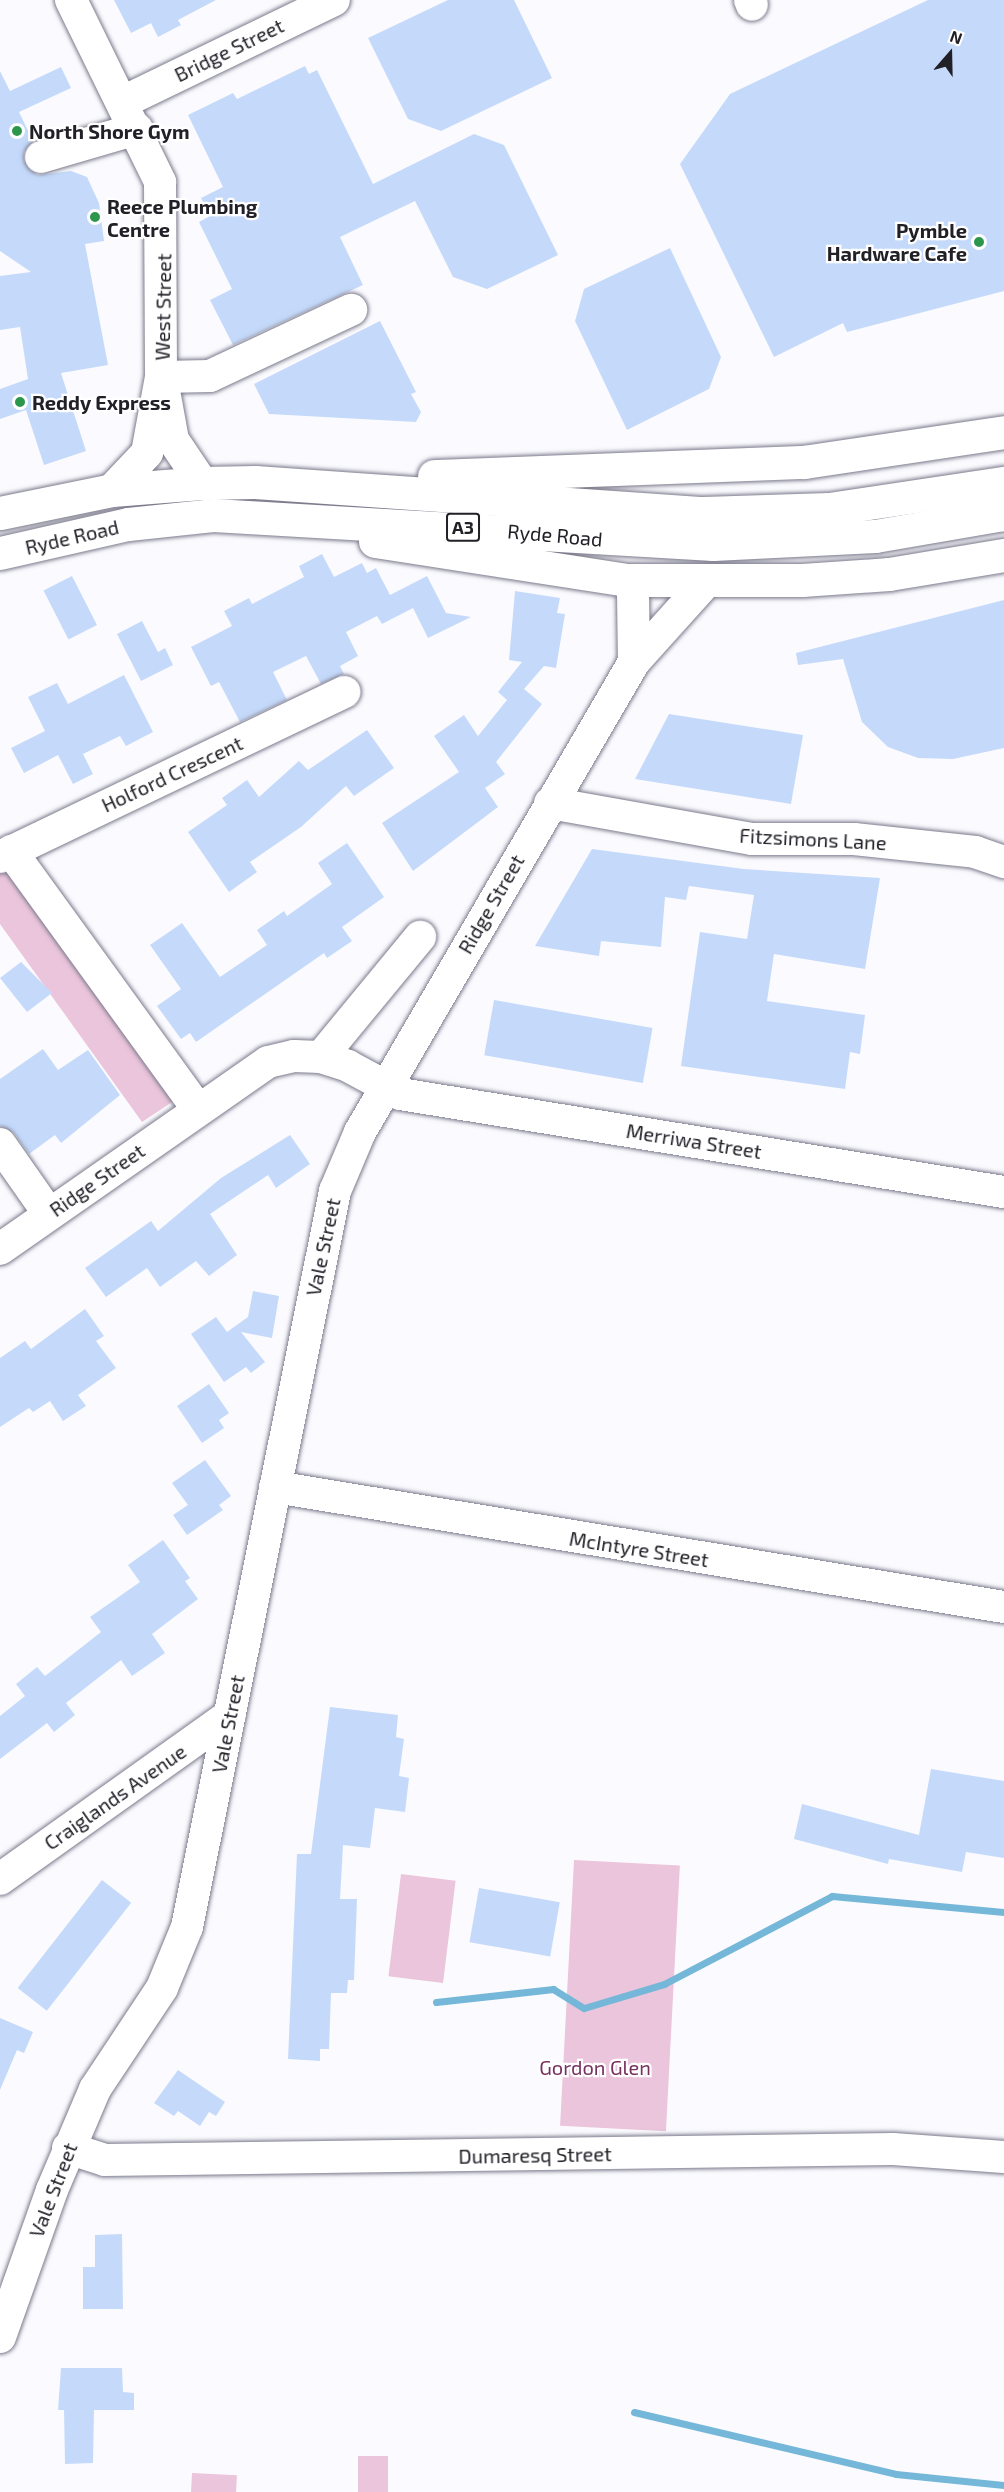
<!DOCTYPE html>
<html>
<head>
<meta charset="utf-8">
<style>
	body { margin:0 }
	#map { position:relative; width:1004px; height:2492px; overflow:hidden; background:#fbfbff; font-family:"Exo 2",sans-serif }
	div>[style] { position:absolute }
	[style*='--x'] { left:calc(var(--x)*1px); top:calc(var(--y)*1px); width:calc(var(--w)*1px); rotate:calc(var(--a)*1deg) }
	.green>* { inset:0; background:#ebc5db; transform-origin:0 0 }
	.stream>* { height:7px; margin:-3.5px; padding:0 3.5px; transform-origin:3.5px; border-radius:3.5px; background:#75b7d9 }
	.building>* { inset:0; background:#c5dafa; transform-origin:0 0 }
	.roads { filter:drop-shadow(0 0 2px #7b7a8c) drop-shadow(0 0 2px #7b7a8c) }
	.minor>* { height:32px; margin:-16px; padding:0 16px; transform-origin:16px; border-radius:16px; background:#fff }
	.highway>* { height:33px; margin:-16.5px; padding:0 16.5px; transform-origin:16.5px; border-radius:16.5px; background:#fff }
	.dots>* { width:16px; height:16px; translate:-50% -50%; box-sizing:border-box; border:3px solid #fff; border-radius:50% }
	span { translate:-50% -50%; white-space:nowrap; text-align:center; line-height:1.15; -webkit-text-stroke:4.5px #fff; paint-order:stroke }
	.shield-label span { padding:2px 4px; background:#fff; border:2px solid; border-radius:4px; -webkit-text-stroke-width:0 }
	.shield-label { font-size:18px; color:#212027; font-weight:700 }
	.street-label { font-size:20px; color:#212027 }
	.poi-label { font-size:20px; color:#212027; font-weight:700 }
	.left { translate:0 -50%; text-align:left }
	.right { translate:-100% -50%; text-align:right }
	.park-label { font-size:20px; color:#76315f }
	.north { position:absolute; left:920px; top:24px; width:60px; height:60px; -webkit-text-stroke:4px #fff; paint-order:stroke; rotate:20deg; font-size:16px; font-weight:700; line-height:24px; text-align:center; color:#212027 }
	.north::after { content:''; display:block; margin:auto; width:21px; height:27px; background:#212027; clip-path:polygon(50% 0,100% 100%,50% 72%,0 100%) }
</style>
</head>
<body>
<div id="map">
	<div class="green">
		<div style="clip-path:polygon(0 862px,175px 1100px,142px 1122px,0 924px)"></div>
		<div style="left:574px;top:1860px;width:106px;height:266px;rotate:3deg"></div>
		<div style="left:401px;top:1874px;width:55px;height:103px;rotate:7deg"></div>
		<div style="left:358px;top:2456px;width:30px;height:36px"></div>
		<div style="left:192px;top:2473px;width:45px;height:19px;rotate:3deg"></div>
	</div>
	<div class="stream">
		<div style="--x:436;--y:2002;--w:118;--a:-6.3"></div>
		<div style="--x:553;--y:1989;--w:36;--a:32"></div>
		<div style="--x:584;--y:2008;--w:84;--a:-16.7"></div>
		<div style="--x:664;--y:1984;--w:190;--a:-27.6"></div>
		<div style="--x:832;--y:1896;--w:173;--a:5.3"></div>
		<div style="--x:634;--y:2412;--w:269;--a:13.3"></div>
		<div style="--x:896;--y:2474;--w:109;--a:5.8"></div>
	</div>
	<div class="building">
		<div style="clip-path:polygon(114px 0,216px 0,178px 20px,181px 25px,158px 37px,151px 23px,131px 33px)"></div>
		<div style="clip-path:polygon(448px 0,514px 0,552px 78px,441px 131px,408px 119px,368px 38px)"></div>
		<div style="clip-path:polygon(928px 0,1004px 0,1004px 291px,847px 332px,843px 323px,774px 357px,680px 164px,730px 94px)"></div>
		<div style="clip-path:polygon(305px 66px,309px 74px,317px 70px,373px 184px,474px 134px,504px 145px,558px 255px,487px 289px,453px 277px,415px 201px,340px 237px,363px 285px,233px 345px,210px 300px,232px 289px,199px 222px,210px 216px,201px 198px,223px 187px,188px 115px,233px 93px,237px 99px)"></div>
		<div style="clip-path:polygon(61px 67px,71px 88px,19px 112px,33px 141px,24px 152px,24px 161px,37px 175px,71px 171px,87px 177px,99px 203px,104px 241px,85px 244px,108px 365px,61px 373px,86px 451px,44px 465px,26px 410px,0 419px,0 389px,28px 379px,20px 327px,0 330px,0 276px,31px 272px,0 251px,0 71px,10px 91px)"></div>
		<div style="clip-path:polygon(670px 248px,721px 357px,709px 389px,627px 430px,575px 321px,584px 289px)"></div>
		<div style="clip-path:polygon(380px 321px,416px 392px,411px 394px,421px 412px,416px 422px,269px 414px,254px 384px)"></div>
		<div style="clip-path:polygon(322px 554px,334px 577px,362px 563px,367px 573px,376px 568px,390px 595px,427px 576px,446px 613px,471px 617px,428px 638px,413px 608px,382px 624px,377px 616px,346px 632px,358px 656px,340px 666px,344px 674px,321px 684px,306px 656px,273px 672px,287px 700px,240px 722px,219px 682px,211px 686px,191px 647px,232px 626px,224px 611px,249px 598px,252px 604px,304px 577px,299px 566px)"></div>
		<div style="left:72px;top:576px;width:55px;height:32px;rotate:63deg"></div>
		<div style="clip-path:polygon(515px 591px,560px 598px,557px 613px,565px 614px,556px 668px,544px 666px,524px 689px,542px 704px,496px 762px,505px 774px,485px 788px,498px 807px,413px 871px,382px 823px,459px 772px,434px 736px,464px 715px,478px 736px,507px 700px,498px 692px,522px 662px,509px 660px)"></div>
		<div style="clip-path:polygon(1004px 600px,1004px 748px,953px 759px,918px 758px,888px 747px,862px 722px,843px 659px,798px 665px,796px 653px)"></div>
		<div style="clip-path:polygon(142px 621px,158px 652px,165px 648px,173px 665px,141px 681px,117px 634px)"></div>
		<div style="clip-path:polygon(124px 675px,153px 732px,126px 746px,120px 736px,83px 754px,93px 774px,73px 784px,58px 755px,24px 773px,11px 748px,45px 731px,28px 697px,57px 683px,68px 704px)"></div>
		<div style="clip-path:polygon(669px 714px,803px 735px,791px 804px,635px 779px)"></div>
		<div style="clip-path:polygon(367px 730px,394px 768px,354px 796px,346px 786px,301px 827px,250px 862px,257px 872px,229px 892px,188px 832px,227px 805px,222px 798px,247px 780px,259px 797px,299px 761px,308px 770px)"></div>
		<div style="clip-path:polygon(347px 843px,384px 897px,342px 927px,352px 941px,327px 958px,324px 953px,196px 1042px,190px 1033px,181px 1039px,157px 1006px,181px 989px,150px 945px,182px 923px,220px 977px,267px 945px,257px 930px,284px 911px,287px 916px,332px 884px,318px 863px)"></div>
		<div style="clip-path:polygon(592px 849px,744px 869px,880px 878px,865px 969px,774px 954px,767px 1001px,865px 1015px,860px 1054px,850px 1052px,845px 1089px,681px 1066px,700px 932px,747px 939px,754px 895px,689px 886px,686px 900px,665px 897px,661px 947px,601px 941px,599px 956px,535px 946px)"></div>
		<div style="clip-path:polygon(21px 962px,52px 993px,27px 1012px,0 978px)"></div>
		<div style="left:494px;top:1000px;width:161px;height:56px;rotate:10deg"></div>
		<div style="clip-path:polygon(43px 1049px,58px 1070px,88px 1050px,120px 1095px,61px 1143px,55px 1135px,29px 1154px,14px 1133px,0 1126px,0 1079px)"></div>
		<div style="clip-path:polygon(290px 1135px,310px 1164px,276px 1188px,268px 1175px,210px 1214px,237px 1255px,209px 1276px,196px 1261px,160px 1287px,147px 1268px,106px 1297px,85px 1268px,151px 1221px,158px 1231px,221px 1178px)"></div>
		<div style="clip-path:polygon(253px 1291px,279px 1296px,272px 1338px,241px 1332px,265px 1362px,251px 1373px,246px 1367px,224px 1382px,191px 1334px,216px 1317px,227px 1332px,248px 1317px)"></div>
		<div style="clip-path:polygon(85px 1309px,104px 1336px,96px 1341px,116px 1368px,78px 1395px,86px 1406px,63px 1421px,50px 1401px,33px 1412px,29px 1408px,0 1427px,0 1358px,25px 1341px,31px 1349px)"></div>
		<div style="clip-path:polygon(209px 1384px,229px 1413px,219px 1420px,224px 1428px,202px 1443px,177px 1406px)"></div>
		<div style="clip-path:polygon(205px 1460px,231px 1496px,219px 1505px,223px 1510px,187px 1535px,173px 1515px,188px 1505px,172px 1483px)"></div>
		<div style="clip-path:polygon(163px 1540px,190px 1578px,185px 1581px,198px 1599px,152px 1634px,165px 1653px,132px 1676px,121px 1660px,66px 1703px,75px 1715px,54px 1732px,47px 1723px,0 1759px,0 1716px,25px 1696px,16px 1684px,37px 1667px,45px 1676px,101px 1632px,90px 1617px,140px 1582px,128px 1565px)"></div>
		<div style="clip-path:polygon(330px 1707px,398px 1715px,396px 1737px,404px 1739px,399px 1776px,409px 1778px,405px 1812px,375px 1808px,370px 1848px,343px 1845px,340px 1899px,357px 1899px,354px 1980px,348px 1980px,347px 1993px,331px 1993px,329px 2049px,320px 2049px,320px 2061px,288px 2059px,297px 1854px,311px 1854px)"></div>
		<div style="clip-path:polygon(931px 1769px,1004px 1781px,1004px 1858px,966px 1852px,962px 1872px,889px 1859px,888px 1864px,794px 1839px,802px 1804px,919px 1835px)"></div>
		<div style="left:102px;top:1880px;width:37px;height:137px;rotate:38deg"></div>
		<div style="left:479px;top:1888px;width:82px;height:55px;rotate:10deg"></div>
		<div style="clip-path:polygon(0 2018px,33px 2032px,24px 2053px,17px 2050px,0 2090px)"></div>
		<div style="clip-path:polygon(178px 2070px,225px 2102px,216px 2116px,209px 2112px,200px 2126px,178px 2111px,174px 2116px,154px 2103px)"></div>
		<div style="clip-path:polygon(122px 2234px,123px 2309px,83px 2309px,83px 2267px,95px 2267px,95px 2235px)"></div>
		<div style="clip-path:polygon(61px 2368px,122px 2368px,123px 2392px,134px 2393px,134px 2410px,94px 2410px,93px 2463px,65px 2464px,64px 2410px,58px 2410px)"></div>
	</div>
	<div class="roads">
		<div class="minor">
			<div style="--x:71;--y:0;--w:203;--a:63.9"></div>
			<div style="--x:160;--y:182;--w:195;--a:89.7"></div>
			<div style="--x:161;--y:377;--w:77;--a:100.4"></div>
			<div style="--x:147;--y:453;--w:51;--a:133.4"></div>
			<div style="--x:750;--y:0;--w:5;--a:68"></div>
			<div style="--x:125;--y:101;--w:232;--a:-25.8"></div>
			<div style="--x:41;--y:157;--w:100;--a:-16.3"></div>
			<div style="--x:161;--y:377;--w:49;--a:-1.2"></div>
			<div style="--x:210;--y:376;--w:156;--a:-25.1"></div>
			<div style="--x:165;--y:396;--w:45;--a:79.7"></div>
			<div style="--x:173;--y:440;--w:52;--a:56"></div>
			<div style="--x:627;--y:580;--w:13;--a:63"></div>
			<div style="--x:633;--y:592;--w:70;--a:89.2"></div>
			<div style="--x:550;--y:803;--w:205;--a:10.1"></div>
			<div style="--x:752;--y:839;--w:102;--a:0"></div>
			<div style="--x:854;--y:839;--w:122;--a:6.1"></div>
			<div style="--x:975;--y:852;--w:31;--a:19"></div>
			<div style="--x:11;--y:851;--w:319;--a:54.1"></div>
			<div style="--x:0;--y:857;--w:382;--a:-25.6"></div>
			<div style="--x:321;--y:1057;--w:156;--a:-50.5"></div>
			<div style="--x:0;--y:1144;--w:85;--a:55"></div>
			<div style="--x:0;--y:1249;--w:327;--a:-34.9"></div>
			<div style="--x:268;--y:1062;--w:27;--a:-13"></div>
			<div style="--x:294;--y:1056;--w:27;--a:2"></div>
			<div style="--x:321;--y:1057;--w:28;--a:18"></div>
			<div style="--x:348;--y:1066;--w:59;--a:28.3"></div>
			<div style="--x:400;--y:1094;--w:612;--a:9.22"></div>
			<div style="--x:275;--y:1487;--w:739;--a:9.35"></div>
			<div style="--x:0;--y:1879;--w:282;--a:-35.5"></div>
			<div style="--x:68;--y:2148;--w:39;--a:18"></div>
			<div style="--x:105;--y:2160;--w:788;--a:-0.8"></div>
			<div style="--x:893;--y:2149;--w:111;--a:4.1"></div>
			<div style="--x:0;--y:2337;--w:156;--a:-70.5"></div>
			<div style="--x:52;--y:2190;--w:110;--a:-66.9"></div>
			<div style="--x:95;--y:2089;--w:121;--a:-56.4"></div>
			<div style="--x:162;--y:1988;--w:66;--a:-67.7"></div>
			<div style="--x:187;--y:1927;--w:751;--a:-78.63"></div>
			<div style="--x:335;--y:1191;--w:64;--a:-67"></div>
			<div style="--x:360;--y:1132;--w:544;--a:-59.76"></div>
			<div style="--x:634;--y:662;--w:109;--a:-48"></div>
		</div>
		<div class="highway">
			<div style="--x:434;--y:476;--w:370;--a:-2.2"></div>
			<div style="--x:804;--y:462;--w:202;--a:-8.5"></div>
			<div style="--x:0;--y:513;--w:114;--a:-11.6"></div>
			<div style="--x:112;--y:490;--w:90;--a:-4.4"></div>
			<div style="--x:202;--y:483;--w:53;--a:-1.1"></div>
			<div style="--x:255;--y:482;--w:449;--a:4"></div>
			<div style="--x:703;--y:513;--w:126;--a:-1.8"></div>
			<div style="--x:829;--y:509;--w:177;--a:-8.5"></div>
			<div style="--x:375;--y:541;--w:255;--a:8.8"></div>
			<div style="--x:627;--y:580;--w:175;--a:0"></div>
			<div style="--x:802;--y:580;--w:87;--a:-3.9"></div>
			<div style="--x:889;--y:574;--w:117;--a:-9.4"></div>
			<div style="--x:0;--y:553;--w:131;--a:-12.8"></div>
			<div style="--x:128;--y:524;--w:85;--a:-6"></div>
			<div style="--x:213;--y:515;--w:501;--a:3.32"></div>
			<div style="--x:713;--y:544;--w:162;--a:-2.8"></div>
			<div style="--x:875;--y:536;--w:131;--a:-9.7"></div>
		</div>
	</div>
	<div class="dots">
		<div style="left:17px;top:131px;background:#2d964d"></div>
		<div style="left:95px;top:217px;background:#2d964d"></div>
		<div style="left:979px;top:242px;background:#2d964d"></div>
		<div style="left:20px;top:402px;background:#2d964d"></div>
	</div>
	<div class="shield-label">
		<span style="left:463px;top:527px">A3</span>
	</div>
	<div class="street-label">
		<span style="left:229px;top:50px;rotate:-26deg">Bridge Street</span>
		<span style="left:163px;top:307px;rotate:-89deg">West Street</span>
		<span style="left:555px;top:535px;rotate:5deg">Ryde Road</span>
		<span style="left:72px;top:537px;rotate:-13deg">Ryde Road</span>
		<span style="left:172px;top:774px;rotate:-25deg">Holford Crescent</span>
		<span style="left:813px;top:839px;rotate:3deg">Fitzsimons Lane</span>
		<span style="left:491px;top:904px;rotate:-60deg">Ridge Street</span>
		<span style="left:694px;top:1141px;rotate:9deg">Merriwa Street</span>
		<span style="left:97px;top:1180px;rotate:-35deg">Ridge Street</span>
		<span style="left:323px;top:1247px;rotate:-78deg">Vale Street</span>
		<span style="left:639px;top:1549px;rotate:9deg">McIntyre Street</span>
		<span style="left:228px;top:1724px;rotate:-79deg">Vale Street</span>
		<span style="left:115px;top:1797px;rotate:-35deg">Craiglands Avenue</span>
		<span style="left:535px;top:2155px;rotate:-1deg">Dumaresq Street</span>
		<span style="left:53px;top:2190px;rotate:-69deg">Vale Street</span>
	</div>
	<div class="poi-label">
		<span class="left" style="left:29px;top:131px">North Shore Gym</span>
		<span class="left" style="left:107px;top:218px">Reece Plumbing<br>Centre</span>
		<span class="right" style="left:967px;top:242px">Pymble<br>Hardware Cafe</span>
		<span class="left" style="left:32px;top:402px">Reddy Express</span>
	</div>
	<div class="park-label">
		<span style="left:595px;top:2067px">Gordon Glen</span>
	</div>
	<div class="north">N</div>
</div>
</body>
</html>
